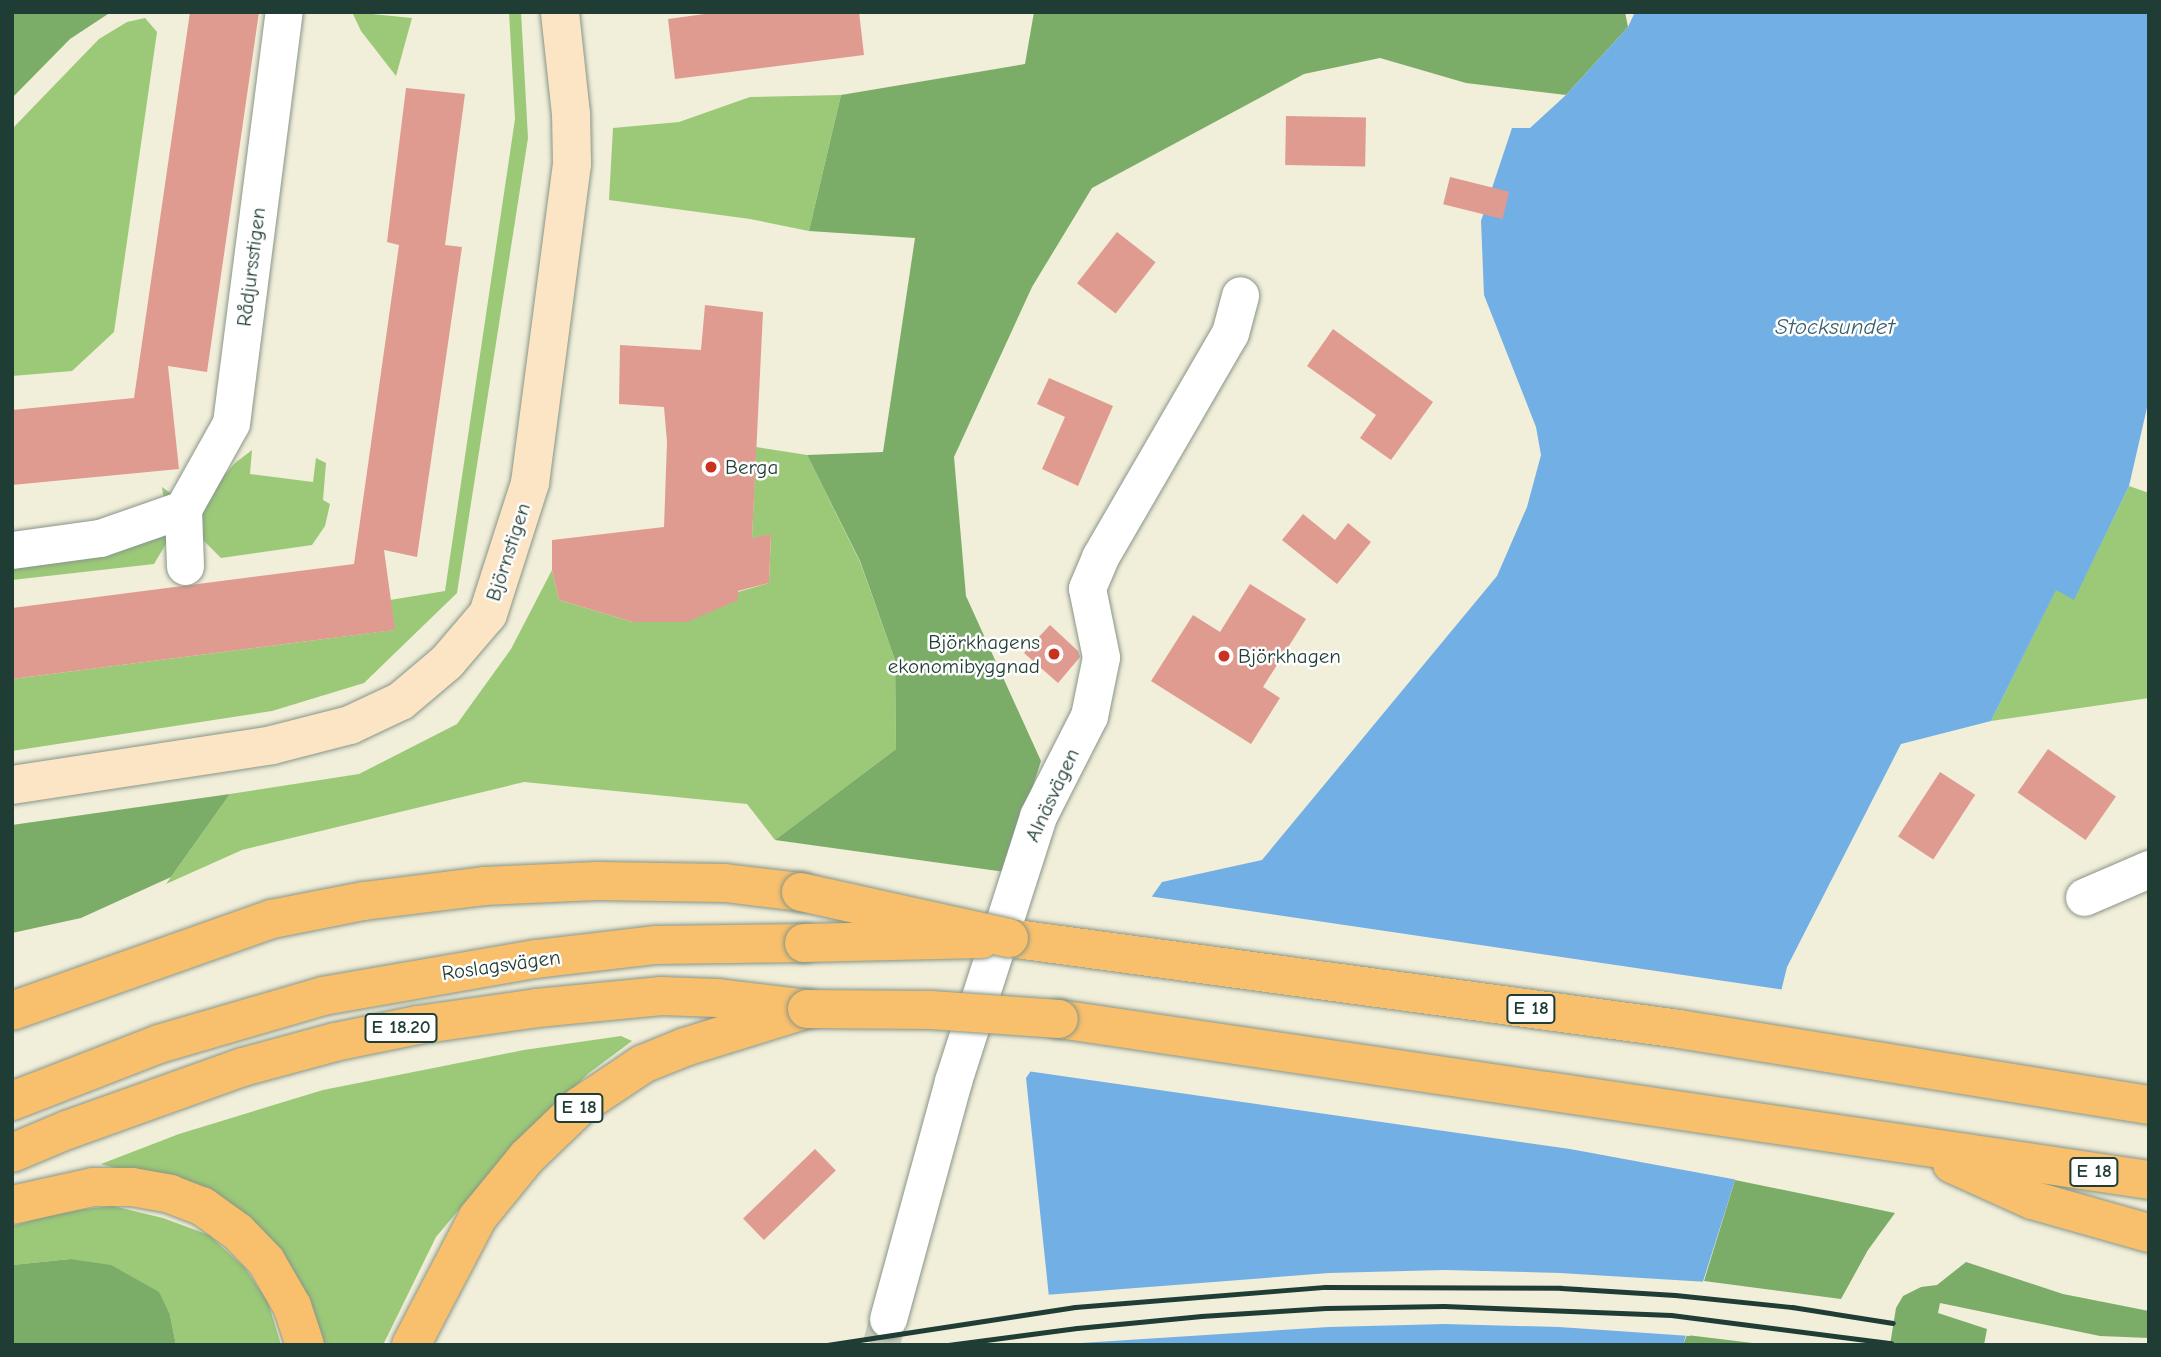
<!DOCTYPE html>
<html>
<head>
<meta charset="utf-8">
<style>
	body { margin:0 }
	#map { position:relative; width:2161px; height:1357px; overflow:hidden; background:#f1eeda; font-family:"Comic Neue",sans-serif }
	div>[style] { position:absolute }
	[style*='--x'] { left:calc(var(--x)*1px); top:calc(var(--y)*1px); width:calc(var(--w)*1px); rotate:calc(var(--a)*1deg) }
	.green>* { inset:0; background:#9bc978 }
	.forest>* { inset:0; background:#7cad68 }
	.water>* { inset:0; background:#72afe4 }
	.pier>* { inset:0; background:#f1eeda }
	.building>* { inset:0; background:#e09b91; transform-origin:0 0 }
	.street-tunnel>* { height:37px; margin-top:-18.5px; transform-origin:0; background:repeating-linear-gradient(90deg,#c7cbb9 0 37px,transparent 0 55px) }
	.roads { filter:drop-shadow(0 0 2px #889687) drop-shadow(0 0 2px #889687) }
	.street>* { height:37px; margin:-18.5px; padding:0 18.5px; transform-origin:18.5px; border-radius:18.5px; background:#fff }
	.secondary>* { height:38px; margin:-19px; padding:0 19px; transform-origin:19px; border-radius:19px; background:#fce5c4 }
	.primary>* { height:38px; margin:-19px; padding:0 19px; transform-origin:19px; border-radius:19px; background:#f8bf6c }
	.highway>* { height:38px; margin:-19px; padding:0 19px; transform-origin:19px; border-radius:19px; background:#f8bf6c }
	.rail>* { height:5px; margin:-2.5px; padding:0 2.5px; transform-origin:2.5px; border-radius:2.5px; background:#1f3d34 }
	.bridges { filter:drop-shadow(0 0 2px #889687) drop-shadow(0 0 2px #889687) }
	.primary-bridge>* { height:38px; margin:-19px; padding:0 19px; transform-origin:19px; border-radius:19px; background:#f8bf6c }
	.highway-bridge>* { height:38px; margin:-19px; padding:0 19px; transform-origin:19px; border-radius:19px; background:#f8bf6c }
	.dots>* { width:19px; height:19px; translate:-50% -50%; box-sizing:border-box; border:4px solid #fff; border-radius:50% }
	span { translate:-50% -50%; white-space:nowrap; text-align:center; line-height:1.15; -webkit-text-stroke:5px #fff; paint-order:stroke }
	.shield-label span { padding:2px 5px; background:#fff; border:2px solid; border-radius:5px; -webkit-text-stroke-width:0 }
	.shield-label { font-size:19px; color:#1f3d34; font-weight:700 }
	.street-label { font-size:21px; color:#1f3d34 }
	.poi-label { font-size:21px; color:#1f3d34 }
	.left { translate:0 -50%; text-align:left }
	.right { translate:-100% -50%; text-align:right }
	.water-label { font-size:23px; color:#385f69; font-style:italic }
	.frame { position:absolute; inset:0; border:14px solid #1f3d34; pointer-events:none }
</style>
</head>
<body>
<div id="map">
	<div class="green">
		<div style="clip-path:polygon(352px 12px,412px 18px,396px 76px,361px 31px)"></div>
		<div style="clip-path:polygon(509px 12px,521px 12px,528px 138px,457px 593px,364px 683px,272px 711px,12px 751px,12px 679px,394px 630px,390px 600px,445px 591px,515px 119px)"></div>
		<div style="clip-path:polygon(145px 18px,157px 32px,114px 332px,72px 371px,12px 376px,12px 129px,99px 39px,127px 22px)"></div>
		<div style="clip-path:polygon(841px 95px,809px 231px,750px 219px,609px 200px,613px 128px,679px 122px,750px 97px)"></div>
		<div style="clip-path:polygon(756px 447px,807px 455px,860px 562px,895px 660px,896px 749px,775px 840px,747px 804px,524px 782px,242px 850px,166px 884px,230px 794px,359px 774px,457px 724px,511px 649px,552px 570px,559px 600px,633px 622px,769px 583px,771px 535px,752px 538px)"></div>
		<div style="clip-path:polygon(252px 450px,250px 474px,313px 482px,316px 458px,326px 463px,323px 500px,330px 504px,325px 526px,312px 545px,221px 558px,203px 540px,193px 512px,235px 463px)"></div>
		<div style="clip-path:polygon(2129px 486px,2149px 493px,2149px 698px,1991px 721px,2056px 589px,2074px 599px)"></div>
		<div style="clip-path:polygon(162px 487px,173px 495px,170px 537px,154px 564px,12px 580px,12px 533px,166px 514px)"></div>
		<div style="clip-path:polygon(621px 1036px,632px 1041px,589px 1073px,510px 1149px,436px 1237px,383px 1345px,322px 1345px,311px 1306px,143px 1176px,101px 1164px,179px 1134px,323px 1090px,524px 1050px)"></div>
		<div style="clip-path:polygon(113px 1206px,163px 1218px,209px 1235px,245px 1268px,268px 1302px,281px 1345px,176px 1345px,170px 1315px,70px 1259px,12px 1265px,12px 1226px,65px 1211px)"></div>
	</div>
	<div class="forest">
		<div style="clip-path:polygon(12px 12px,111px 12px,70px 39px,12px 98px)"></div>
		<div style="clip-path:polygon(1034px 12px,1625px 12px,1628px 27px,1566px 95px,1466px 83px,1380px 58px,1304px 74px,1092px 188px,1032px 287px,954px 457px,966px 596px,1041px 761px,1005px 872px,775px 840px,896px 749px,895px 660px,860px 561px,807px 455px,883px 452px,915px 238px,809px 231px,841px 95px,1025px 64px)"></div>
		<div style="clip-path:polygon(230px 794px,171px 877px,81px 918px,12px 933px,12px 825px)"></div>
		<div style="clip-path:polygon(1735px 1180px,1895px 1213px,1868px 1250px,1841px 1299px,1704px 1281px)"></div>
		<div style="clip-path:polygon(70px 1259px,111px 1265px,159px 1292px,170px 1315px,176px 1345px,12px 1345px,12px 1265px)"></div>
		<div style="clip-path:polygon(1966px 1262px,2063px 1294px,2149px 1311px,2149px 1338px,2100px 1336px,1940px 1303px,1938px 1313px,1987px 1329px,1984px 1345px,1890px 1345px,1896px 1308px,1903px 1296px,1921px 1287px,1937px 1285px)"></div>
		<div style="clip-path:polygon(1687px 1335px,1769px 1345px,1683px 1345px)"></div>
	</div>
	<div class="water">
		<div style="clip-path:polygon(1635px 12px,2149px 12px,2149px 399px,2129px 486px,2074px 600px,2056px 590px,1991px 721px,1901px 744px,1787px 967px,1735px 1180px,1683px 1345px,1054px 1345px,1026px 1078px,1162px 882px,1262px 860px,1497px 576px,1527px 507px,1541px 455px,1536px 427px,1484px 295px,1481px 221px,1512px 128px,1530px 128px,1566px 95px,1628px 27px)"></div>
	</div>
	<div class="pier">
		<div style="clip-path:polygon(1148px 896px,1785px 990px,1738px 1180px,1570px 1149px,1027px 1071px)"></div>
		<div style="clip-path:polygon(1444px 1270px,1560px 1273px,1708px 1282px,1690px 1336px,1559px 1327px,1445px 1324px,1329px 1327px,1050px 1345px,1045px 1295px,1329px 1273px)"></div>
	</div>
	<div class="building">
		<div style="clip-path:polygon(190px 12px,259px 12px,207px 372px,168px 366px,179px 469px,12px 485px,12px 410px,134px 398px)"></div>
		<div style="clip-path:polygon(719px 12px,859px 12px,864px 55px,675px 79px,668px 19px)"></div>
		<div style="clip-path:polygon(406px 88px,465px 94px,445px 245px,462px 247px,417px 557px,384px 550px,395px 630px,12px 679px,12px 608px,354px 564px,399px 245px,387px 242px)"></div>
		<div style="left:1286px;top:116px;width:80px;height:49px;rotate:1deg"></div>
		<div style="left:1450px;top:177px;width:61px;height:28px;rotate:14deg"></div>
		<div style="left:1117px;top:232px;width:49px;height:65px;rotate:38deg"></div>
		<div style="clip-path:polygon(705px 305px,763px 312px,752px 538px,771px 534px,769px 583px,738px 591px,738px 600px,687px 622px,633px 622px,559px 600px,552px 570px,552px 540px,664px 527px,667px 442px,664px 407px,619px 404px,620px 345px,701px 350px)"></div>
		<div style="clip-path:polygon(1333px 329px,1433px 402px,1391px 460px,1360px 438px,1376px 415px,1307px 366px)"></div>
		<div style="clip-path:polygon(1049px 378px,1113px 406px,1078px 486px,1042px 469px,1065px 417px,1037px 404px)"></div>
		<div style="clip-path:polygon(1303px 514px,1335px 540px,1348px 523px,1371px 542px,1337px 584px,1282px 540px)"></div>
		<div style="clip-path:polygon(1250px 584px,1306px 619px,1263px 687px,1280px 698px,1251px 744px,1151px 681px,1193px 615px,1220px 632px)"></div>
		<div style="clip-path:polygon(1050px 625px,1078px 651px,1080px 657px,1058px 683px,1024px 653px)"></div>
		<div style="left:2048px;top:749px;width:83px;height:53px;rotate:35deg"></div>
		<div style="left:1940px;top:772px;width:42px;height:77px;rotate:33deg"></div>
		<div style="left:815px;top:1149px;width:30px;height:100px;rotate:46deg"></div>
	</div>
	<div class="street-tunnel">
		<div style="--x:881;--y:1345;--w:27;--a:-75"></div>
	</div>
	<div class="roads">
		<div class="street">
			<div style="--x:12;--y:550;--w:89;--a:-7.8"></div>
			<div style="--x:100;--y:538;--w:88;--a:-19.3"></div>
			<div style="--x:185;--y:566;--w:57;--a:-92"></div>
			<div style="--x:183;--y:509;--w:98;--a:-60.8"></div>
			<div style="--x:231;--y:423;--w:414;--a:-82.7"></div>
			<div style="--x:2084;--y:897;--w:71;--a:-23.3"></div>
			<div style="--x:888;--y:1319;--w:247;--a:-74.7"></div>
			<div style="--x:953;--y:1081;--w:278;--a:-72.2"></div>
			<div style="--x:1038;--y:816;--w:112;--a:-63"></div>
			<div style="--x:1089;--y:716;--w:60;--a:-78.5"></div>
			<div style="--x:1101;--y:657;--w:70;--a:-101.5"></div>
			<div style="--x:1087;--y:588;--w:34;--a:-67"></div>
			<div style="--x:1100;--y:557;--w:259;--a:-59.9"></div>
			<div style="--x:1230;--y:333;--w:39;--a:-75"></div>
		</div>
		<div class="secondary">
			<div style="--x:12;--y:785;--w:263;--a:-8.7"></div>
			<div style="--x:272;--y:745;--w:81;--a:-14.4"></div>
			<div style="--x:350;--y:725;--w:56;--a:-25.2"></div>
			<div style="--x:401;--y:701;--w:60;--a:-40.3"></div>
			<div style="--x:447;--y:662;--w:63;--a:-49.5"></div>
			<div style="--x:488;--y:614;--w:138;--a:-72.2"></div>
			<div style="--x:530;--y:483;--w:322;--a:-82.5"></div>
			<div style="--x:572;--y:164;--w:50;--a:-91.1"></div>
			<div style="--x:571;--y:114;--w:103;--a:-96.2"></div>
		</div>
		<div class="primary">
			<div style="--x:12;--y:1101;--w:158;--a:-21.2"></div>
			<div style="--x:159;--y:1044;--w:171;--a:-16.3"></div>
			<div style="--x:323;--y:996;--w:216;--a:-9.9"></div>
			<div style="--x:536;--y:959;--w:121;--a:-6.7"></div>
			<div style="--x:656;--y:945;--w:148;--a:-0.8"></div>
			<div style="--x:12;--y:1153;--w:60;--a:-22.7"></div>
			<div style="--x:67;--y:1130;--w:187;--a:-19.7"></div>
			<div style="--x:243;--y:1067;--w:95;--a:-15.2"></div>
			<div style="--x:335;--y:1042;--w:85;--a:-11.6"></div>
			<div style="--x:418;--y:1025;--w:120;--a:-8.1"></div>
			<div style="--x:537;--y:1008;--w:125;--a:-5.5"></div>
			<div style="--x:661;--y:996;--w:57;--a:2"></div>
			<div style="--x:718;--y:998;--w:90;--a:7"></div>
		</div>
		<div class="highway">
			<div style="--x:1009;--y:938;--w:676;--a:7.73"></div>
			<div style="--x:1679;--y:1029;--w:476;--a:9.2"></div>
			<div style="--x:12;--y:1011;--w:276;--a:-19.5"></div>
			<div style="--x:272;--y:919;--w:94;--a:-11.1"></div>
			<div style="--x:364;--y:901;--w:121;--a:-7.1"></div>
			<div style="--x:484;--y:886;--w:113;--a:-2.5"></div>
			<div style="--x:597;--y:881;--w:128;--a:0.9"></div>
			<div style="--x:725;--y:883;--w:77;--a:6.8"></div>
			<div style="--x:1059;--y:1019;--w:1102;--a:8.4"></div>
			<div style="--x:1952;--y:1164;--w:88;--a:24.2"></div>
			<div style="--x:2032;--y:1200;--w:122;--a:15.8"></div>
			<div style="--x:12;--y:1205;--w:83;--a:-12.5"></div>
			<div style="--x:93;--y:1187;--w:39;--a:0"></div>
			<div style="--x:132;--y:1187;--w:39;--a:10"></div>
			<div style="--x:170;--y:1194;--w:34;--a:21"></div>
			<div style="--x:202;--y:1206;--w:44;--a:35.8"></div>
			<div style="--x:238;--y:1232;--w:40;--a:46"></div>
			<div style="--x:266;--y:1261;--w:52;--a:60"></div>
			<div style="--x:292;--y:1306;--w:41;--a:71.6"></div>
			<div style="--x:411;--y:1345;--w:144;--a:-62.4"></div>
			<div style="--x:478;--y:1217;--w:77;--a:-50.8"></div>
			<div style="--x:527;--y:1157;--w:74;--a:-43.9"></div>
			<div style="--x:580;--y:1106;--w:76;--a:-33.7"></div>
			<div style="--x:643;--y:1064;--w:45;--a:-22"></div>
			<div style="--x:685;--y:1047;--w:128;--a:-17.3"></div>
		</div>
	</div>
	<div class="rail">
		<div style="--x:827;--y:1345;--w:251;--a:-8.7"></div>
		<div style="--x:1075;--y:1307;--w:251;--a:-4.6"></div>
		<div style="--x:1325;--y:1287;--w:236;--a:0.2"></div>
		<div style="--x:1561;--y:1288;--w:114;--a:3.5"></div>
		<div style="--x:1675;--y:1295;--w:118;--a:5.9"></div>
		<div style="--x:1792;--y:1307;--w:102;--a:9"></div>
		<div style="--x:948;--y:1345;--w:130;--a:-7.5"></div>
		<div style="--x:1077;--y:1328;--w:125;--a:-5.5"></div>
		<div style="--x:1201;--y:1316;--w:125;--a:-3.7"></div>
		<div style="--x:1326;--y:1308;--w:118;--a:-1"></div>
		<div style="--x:1444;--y:1306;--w:227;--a:2.3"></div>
		<div style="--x:1671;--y:1315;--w:222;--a:7.3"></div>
	</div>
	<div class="bridges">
		<div class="primary-bridge">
			<div style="--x:804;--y:943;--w:178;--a:-1.3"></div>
		</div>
		<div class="highway-bridge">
			<div style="--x:801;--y:892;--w:213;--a:12.5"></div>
			<div style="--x:807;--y:1009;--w:124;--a:0.5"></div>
			<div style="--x:931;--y:1010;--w:128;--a:4"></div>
		</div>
	</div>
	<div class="dots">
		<div style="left:711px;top:467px;background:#c8321e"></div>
		<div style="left:1054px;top:654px;background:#c8321e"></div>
		<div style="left:1224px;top:656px;background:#c8321e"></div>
	</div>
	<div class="shield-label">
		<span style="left:1531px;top:1009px">E 18</span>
		<span style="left:401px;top:1028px">E 18.20</span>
		<span style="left:579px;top:1108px">E 18</span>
		<span style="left:2094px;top:1172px">E 18</span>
	</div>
	<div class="street-label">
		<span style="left:251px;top:267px;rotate:-83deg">Rådjursstigen</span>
		<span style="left:508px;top:552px;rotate:-72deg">Björnstigen</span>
		<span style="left:1052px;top:795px;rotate:-65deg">Alnäsvägen</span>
		<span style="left:501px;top:965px;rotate:-8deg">Roslagsvägen</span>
	</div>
	<div class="poi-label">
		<span class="left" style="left:725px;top:467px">Berga</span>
		<span class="right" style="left:1040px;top:654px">Björkhagens<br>ekonomibyggnad</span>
		<span class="left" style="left:1238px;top:656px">Björkhagen</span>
	</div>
	<div class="water-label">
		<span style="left:1835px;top:327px">Stocksundet</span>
	</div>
	<div class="frame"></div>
</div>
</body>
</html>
